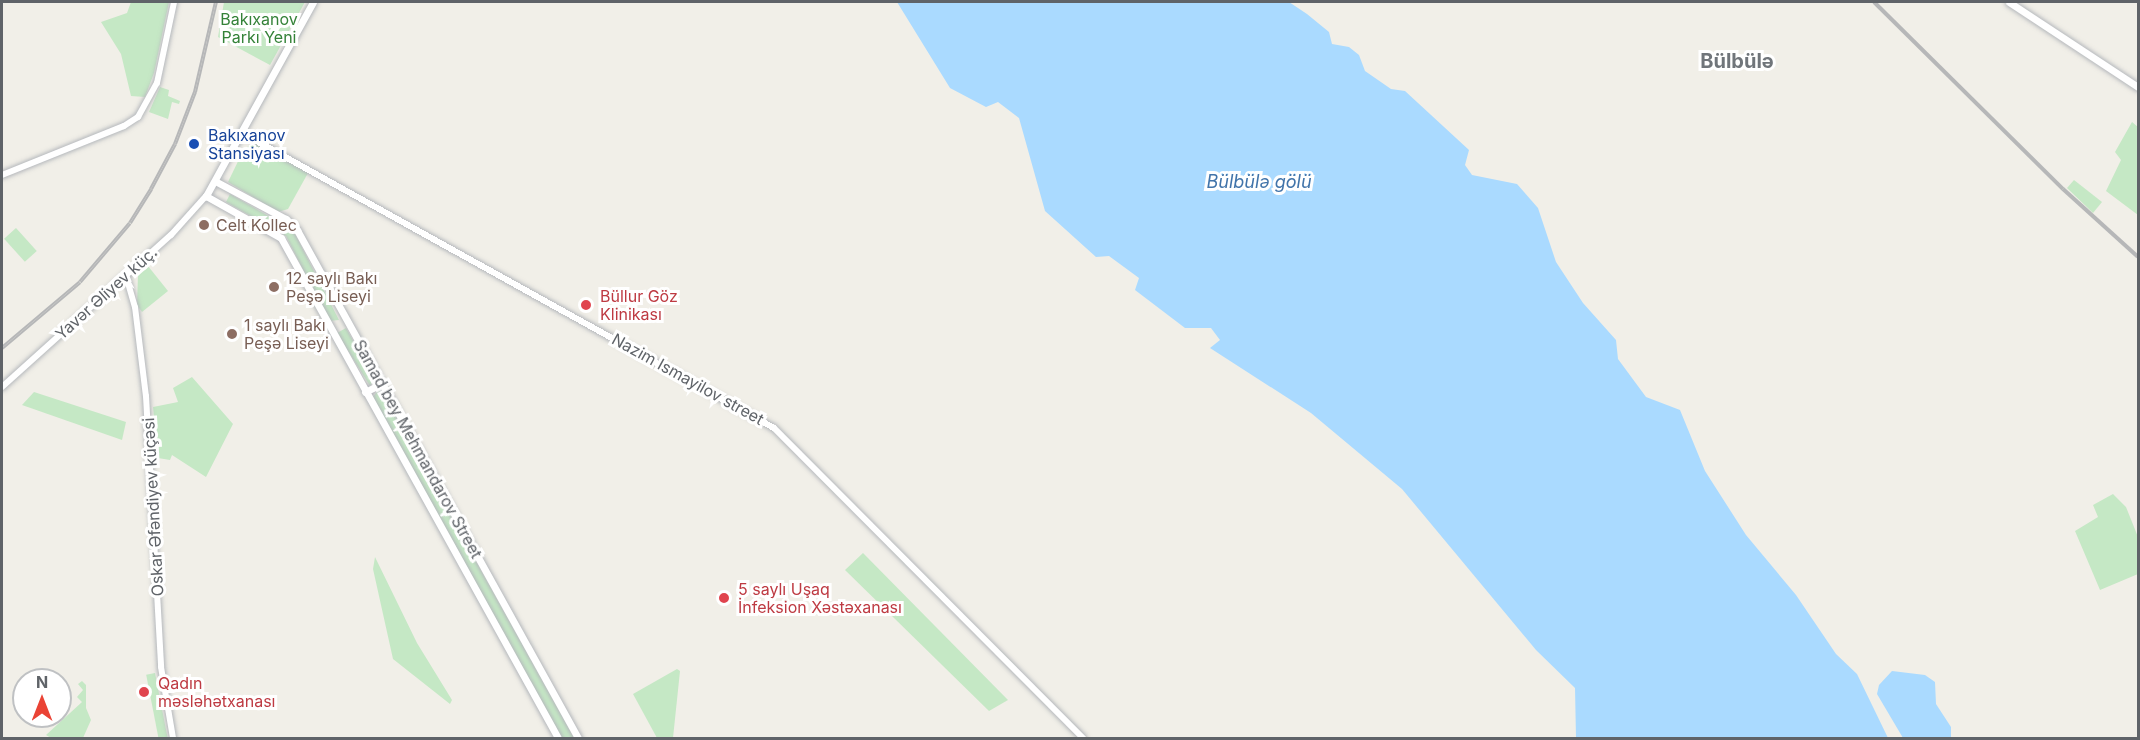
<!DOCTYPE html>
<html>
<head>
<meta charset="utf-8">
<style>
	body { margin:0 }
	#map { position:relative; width:2140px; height:740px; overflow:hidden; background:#f1efe8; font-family:Inter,sans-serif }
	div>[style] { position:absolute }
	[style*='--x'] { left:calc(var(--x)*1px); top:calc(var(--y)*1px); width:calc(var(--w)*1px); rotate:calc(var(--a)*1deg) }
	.green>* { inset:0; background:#c5e8c5; transform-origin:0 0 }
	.water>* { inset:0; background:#aadaff }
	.roads { filter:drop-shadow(0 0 2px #b5b8bc) drop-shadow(0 0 2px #b5b8bc) }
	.tertiary>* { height:6px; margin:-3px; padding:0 3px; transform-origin:3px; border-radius:3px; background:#fff }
	.secondary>* { height:7px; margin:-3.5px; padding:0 3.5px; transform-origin:3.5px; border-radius:3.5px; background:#fff }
	.rail>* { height:4px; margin-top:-2px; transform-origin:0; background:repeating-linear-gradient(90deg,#fff 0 4.5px,#b6b7b8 0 9px); box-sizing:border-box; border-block:2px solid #b6b7b8 }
	.dots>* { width:16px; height:16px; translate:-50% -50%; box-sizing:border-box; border:3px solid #fff; border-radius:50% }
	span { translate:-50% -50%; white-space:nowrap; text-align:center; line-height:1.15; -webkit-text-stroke:6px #fff; paint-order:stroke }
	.park-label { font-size:16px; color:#348238 }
	.transit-label { font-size:16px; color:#164399 }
	.left { translate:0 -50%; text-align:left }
	.education-label { font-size:16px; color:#785e54 }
	.street-label { font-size:16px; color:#5f6368 }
	.health-label { font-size:16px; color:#be3a42 }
	.water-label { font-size:18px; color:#4174aa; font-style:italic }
	.quarter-label { font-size:20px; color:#70757a; font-weight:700 }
	.frame { position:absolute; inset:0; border:3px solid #5f6368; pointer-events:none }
	.north { position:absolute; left:12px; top:668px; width:60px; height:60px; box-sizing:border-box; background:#fff; border:2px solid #bfc1c3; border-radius:50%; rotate:0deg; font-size:16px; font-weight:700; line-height:24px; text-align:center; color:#5f6368 }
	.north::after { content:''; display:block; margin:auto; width:21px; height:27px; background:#ea4335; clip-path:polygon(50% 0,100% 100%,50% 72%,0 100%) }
</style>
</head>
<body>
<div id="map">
	<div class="green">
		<div style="clip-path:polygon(131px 2px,169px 2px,154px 73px,145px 97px,131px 96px,121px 54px,101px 22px,127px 13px)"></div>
		<div style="clip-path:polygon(224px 2px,305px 2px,270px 65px,218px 37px)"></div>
		<div style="clip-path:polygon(160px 87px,169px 90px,168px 96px,180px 101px,179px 104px,172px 102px,168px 119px,149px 112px)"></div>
		<div style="clip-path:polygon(2132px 122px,2138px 127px,2138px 215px,2106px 191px,2121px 160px,2115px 152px)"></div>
		<div style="clip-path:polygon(254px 143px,308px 173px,288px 209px,278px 212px,228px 182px,244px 149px)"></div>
		<div style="clip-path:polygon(2074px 180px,2102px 202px,2093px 213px,2067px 188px)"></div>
		<div style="clip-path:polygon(230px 194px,293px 230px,339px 320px,329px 321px,286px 236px,226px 202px)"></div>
		<div style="left:16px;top:228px;width:31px;height:16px;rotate:48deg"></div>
		<div style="clip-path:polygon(148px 266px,168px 291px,142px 312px,137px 305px,138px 274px)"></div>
		<div style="clip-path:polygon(346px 328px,375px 380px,370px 386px,337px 333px)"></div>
		<div style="clip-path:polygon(192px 377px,233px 424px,206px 477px,172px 455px,170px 460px,158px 458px,153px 407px,178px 402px,173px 388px)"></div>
		<div style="clip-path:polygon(378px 390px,382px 392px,574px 738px,561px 738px,373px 397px)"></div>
		<div style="clip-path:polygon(34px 392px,126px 422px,122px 440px,22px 405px)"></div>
		<div style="clip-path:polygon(2113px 494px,2126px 507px,2138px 537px,2138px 574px,2100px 590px,2075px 531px,2098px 517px,2093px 505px)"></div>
		<div style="clip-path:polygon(863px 553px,1008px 700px,989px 711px,845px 570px)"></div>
		<div style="clip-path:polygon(375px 557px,417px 643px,452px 700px,450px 704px,393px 659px,373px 569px)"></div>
		<div style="clip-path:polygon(677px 669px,680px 671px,673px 738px,657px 738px,633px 694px)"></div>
		<div style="left:155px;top:673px;width:66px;height:9px;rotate:79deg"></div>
		<div style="clip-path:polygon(82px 681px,86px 685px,86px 708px,91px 720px,83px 738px,51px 738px,46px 735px,82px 702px,77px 697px,83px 690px,78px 684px)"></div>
	</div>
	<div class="water">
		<div style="clip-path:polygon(897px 2px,1289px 2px,1307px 14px,1329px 32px,1332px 44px,1349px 47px,1359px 55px,1365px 71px,1391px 89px,1405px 91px,1469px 150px,1465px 165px,1472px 175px,1517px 184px,1538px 208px,1556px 262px,1583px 303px,1616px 340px,1618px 359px,1646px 397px,1680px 410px,1705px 471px,1746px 535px,1796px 595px,1836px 654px,1857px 674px,1888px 738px,1576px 738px,1575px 688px,1536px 650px,1402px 489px,1311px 413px,1210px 348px,1220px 340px,1211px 328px,1185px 328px,1135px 290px,1139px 278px,1109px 256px,1096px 257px,1045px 211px,1019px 118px,998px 102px,986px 107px,950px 88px)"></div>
		<div style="clip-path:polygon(1892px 671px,1925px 675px,1935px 682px,1936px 704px,1951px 727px,1951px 738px,1903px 738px,1877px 694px,1879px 685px)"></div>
	</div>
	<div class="roads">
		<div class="tertiary">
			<div style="--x:242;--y:133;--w:608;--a:29.01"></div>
			<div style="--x:774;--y:428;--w:438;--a:45.1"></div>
			<div style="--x:2;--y:175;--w:131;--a:-21.9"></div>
			<div style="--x:124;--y:126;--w:17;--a:-33"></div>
			<div style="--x:138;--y:117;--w:39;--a:-61"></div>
			<div style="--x:157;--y:83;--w:83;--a:-78.1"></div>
			<div style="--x:126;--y:276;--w:32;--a:74"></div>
			<div style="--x:135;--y:307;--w:90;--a:83"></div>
			<div style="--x:146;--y:396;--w:271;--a:86.8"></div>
			<div style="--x:161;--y:667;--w:72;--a:80.4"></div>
			<div style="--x:2;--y:387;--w:227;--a:-42"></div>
			<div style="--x:171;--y:235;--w:52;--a:-48.1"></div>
		</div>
		<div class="secondary">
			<div style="--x:313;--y:2;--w:222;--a:118.9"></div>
			<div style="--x:206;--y:196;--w:86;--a:29.2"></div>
			<div style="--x:281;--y:238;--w:572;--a:61.01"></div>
			<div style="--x:2009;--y:2;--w:154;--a:33.4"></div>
			<div style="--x:215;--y:181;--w:81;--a:28.2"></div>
			<div style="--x:286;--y:219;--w:16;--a:45"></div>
			<div style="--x:297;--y:230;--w:581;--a:61.05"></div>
			<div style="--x:365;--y:392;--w:18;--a:-27"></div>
		</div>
	</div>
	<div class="rail">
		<div style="--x:1874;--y:2;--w:266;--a:44.7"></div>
		<div style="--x:2063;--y:189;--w:101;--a:42.2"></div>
		<div style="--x:2;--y:348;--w:102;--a:-40.2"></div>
		<div style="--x:80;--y:282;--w:77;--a:-49.7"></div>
		<div style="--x:130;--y:223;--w:40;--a:-58"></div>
		<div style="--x:151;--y:189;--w:51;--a:-61.9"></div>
		<div style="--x:175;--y:144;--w:56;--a:-69"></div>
		<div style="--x:195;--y:92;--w:92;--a:-76.9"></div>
	</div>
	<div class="dots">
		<div style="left:194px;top:144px;background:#1a4fb4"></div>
		<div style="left:204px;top:225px;background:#8d6e63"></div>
		<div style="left:274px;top:287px;background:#8d6e63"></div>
		<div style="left:586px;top:305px;background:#e0444e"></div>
		<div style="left:232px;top:334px;background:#8d6e63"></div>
		<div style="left:724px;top:598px;background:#e0444e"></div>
		<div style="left:144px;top:692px;background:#e0444e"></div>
	</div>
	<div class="park-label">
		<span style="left:259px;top:28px">Bakıxanov<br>Parkı Yeni</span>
	</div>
	<div class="transit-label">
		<span class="left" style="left:208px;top:144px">Bakıxanov<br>Stansiyası</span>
	</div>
	<div class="education-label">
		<span class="left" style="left:216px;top:225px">Celt Kollec</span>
		<span class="left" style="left:286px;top:287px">12 saylı Bakı<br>Peşə Liseyi</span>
		<span class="left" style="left:244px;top:334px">1 saylı Bakı<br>Peşə Liseyi</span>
	</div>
	<div class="street-label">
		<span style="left:106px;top:293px;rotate:-42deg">Yavər Əliyev küç.</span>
		<span style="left:688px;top:379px;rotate:29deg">Nazim Ismayilov street</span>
		<span style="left:418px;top:449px;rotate:61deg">Samad bey Mehmandarov Street</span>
		<span style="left:153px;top:507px;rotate:-93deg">Oskar Əfəndiyev küçəsi</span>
	</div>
	<div class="health-label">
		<span class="left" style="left:600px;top:305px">Büllur Göz<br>Klinikası</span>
		<span class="left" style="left:738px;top:598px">5 saylı Uşaq<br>İnfeksion Xəstəxanası</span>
		<span class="left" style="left:158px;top:692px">Qadın<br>məsləhətxanası</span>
	</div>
	<div class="water-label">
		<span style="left:1259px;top:182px">Bülbülə gölü</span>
	</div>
	<div class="quarter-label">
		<span style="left:1737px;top:61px">Bülbülə</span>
	</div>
	<div class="frame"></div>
	<div class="north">N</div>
</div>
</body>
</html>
